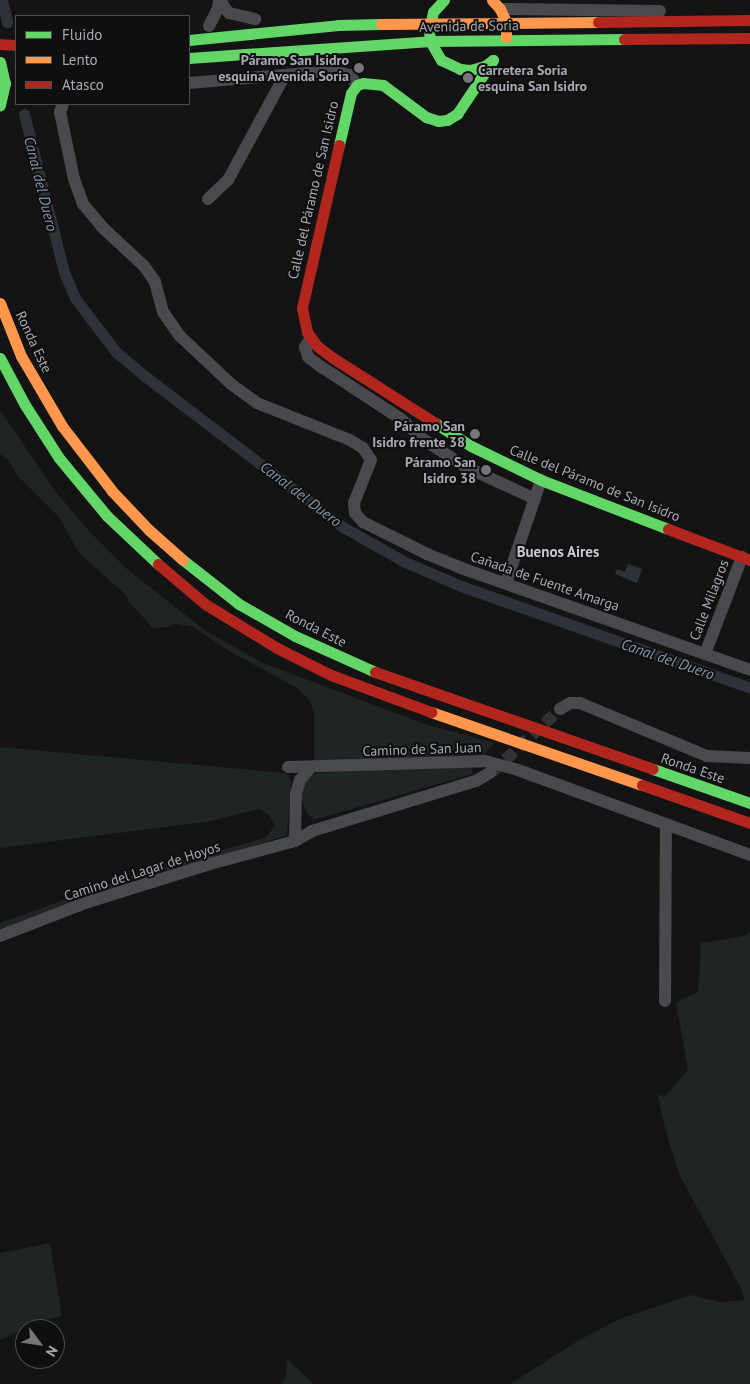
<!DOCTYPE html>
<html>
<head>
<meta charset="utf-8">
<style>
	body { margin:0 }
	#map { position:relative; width:750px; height:1384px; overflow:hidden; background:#141415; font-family:"PT Sans",sans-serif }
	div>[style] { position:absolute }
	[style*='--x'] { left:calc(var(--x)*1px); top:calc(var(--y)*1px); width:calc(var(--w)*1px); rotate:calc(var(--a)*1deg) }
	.green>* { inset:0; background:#1f2520 }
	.water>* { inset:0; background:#2d3339 }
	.canal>* { height:11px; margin:-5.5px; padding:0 5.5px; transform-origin:5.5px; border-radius:5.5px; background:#2d3339 }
	.street-tunnel>* { height:12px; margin-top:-6px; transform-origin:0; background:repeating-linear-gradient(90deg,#323235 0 12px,transparent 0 18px) }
	.street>* { height:12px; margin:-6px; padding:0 6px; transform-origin:6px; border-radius:6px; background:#4a4a4e }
	.fast>* { height:11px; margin:-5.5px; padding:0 5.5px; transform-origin:5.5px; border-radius:5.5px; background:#63d668 }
	.slow>* { height:11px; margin:-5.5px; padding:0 5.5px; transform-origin:5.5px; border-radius:5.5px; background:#ff974d }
	.jam>* { height:11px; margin:-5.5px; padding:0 5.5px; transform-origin:5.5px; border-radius:5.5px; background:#b3261e }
	.dots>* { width:14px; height:14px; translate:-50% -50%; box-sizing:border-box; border:2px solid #0f0f10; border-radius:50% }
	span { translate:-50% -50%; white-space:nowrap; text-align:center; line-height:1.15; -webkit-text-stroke:4px #0f0f10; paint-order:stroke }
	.street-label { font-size:14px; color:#a8abb4 }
	.poi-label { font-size:14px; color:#a8abb4; font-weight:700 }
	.right { translate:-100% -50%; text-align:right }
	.left { translate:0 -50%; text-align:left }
	.water-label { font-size:15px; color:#8398ab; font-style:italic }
	.neighbourhood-label { font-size:15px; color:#c8cad1; font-weight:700 }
	.legend { position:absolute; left:15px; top:15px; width:175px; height:90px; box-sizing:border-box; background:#0f0f10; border:1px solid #4c4d52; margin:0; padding:6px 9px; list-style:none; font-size:15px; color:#a8abb4 }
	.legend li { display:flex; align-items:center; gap:10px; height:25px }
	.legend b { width:25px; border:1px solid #4c4d52 }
	.north { position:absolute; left:15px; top:1319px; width:50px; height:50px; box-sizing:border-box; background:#0f0f10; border:1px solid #4c4d52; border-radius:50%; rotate:121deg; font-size:14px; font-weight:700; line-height:20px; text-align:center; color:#a8abb4 }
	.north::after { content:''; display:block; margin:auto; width:18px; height:22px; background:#74767c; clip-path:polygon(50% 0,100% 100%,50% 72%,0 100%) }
</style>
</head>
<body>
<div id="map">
	<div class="green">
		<div style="clip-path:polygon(0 410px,55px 491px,90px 532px,128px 570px,206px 631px,263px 663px,425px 724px,495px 743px,480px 758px,314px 762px,314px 711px,308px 698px,297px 688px,229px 651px,193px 627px,175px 624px,169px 627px,153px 628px,129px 602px,126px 595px,79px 553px,59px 517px,17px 475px,8px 460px,0 454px)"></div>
		<div style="clip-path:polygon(0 747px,285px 773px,289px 775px,291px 782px,287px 835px,0 929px,0 923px,133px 875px,261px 839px,268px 835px,275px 825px,269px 815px,260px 809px,206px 822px,0 848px)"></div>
		<div style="clip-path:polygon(470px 764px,473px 774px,314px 820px,307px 813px,301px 799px,302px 788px,309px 776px,316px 773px)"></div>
		<div style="clip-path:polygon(750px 932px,750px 1384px,510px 1384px,581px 1339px,620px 1319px,691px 1295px,720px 1302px,744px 1300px,742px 1290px,680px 1176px,667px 1136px,657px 1094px,664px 1097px,688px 1070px,676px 1002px,698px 992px,701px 943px,744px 936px)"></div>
		<div style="clip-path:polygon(50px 1243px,62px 1316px,40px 1321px,0 1340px,0 1253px)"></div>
		<div style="clip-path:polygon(287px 1359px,314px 1384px,281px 1384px,286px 1376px)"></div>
	</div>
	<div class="water">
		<div style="clip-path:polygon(628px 564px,642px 569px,637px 583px,615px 574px,617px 569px,625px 572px)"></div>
	</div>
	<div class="canal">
		<div style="--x:2;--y:0;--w:23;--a:77"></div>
		<div style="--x:24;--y:114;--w:163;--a:75.8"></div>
		<div style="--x:64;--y:272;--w:28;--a:67"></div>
		<div style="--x:75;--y:298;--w:68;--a:52.8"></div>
		<div style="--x:116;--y:352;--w:39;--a:40"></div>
		<div style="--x:146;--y:377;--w:248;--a:37.3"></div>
		<div style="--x:343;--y:527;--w:71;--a:29.4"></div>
		<div style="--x:405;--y:562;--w:61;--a:23.2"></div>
		<div style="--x:461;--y:586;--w:306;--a:19.4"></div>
	</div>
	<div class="street-tunnel">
		<div style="--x:492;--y:772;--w:93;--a:-42.8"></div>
	</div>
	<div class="street">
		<div style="--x:221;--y:0;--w:8;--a:67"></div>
		<div style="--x:224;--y:7;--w:8;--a:50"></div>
		<div style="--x:229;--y:13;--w:27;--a:13"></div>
		<div style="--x:500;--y:9;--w:160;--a:0.7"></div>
		<div style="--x:209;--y:26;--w:20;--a:-63"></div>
		<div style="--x:218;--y:8;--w:8;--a:-83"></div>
		<div style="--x:189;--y:83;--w:142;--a:-4.9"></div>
		<div style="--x:330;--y:71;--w:20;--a:11"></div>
		<div style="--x:350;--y:75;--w:12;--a:55"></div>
		<div style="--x:63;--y:104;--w:9;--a:111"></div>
		<div style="--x:60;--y:112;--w:68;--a:78.2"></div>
		<div style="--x:74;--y:179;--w:27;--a:70"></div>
		<div style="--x:83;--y:204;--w:30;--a:50"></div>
		<div style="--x:102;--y:227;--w:57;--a:42.9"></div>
		<div style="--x:144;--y:266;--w:19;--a:55"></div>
		<div style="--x:155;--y:282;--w:31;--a:75"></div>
		<div style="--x:163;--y:312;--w:29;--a:55"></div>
		<div style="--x:180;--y:336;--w:70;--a:43.3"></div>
		<div style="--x:231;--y:384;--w:32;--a:36"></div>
		<div style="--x:257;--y:403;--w:100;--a:21.7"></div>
		<div style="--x:350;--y:440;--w:15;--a:32"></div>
		<div style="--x:363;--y:448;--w:14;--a:56"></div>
		<div style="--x:371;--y:460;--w:46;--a:111.6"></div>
		<div style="--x:354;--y:503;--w:10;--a:84"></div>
		<div style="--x:355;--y:513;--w:12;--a:48"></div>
		<div style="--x:363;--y:522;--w:72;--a:26.6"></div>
		<div style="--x:427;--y:554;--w:37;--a:22"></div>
		<div style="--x:461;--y:568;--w:306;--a:19.4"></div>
		<div style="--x:208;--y:199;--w:28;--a:-44"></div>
		<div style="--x:228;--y:180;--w:119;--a:-61.5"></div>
		<div style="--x:311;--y:338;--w:11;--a:124"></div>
		<div style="--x:305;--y:347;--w:10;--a:73"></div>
		<div style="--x:308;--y:357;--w:15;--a:37"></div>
		<div style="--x:320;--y:366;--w:97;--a:33.2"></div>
		<div style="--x:401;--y:419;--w:26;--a:43"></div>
		<div style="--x:420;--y:437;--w:53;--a:33.4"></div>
		<div style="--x:464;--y:466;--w:78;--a:24.9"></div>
		<div style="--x:506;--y:583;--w:109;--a:-71.2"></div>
		<div style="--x:705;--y:654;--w:104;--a:-69.1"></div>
		<div style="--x:560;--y:709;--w:12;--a:-31"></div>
		<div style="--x:570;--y:703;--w:10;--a:0"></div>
		<div style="--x:580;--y:703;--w:138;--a:22.7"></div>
		<div style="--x:707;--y:756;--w:43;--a:2.7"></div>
		<div style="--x:288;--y:767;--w:197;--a:-1.7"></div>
		<div style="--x:485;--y:761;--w:34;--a:15"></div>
		<div style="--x:518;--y:770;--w:247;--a:20.1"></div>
		<div style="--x:295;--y:841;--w:48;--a:-88.8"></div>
		<div style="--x:296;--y:793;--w:14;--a:-73"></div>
		<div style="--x:300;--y:780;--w:16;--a:-50"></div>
		<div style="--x:0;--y:936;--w:91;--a:-21.2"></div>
		<div style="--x:85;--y:903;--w:131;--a:-17.3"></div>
		<div style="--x:210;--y:864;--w:88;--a:-15.1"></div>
		<div style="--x:295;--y:841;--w:20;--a:-30"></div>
		<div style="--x:312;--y:831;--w:171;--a:-17"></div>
		<div style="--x:476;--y:781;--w:17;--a:-31"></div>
		<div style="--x:665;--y:1001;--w:176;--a:-89.7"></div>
	</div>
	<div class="fast">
		<div style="--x:444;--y:0;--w:16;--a:133"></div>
		<div style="--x:433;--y:12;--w:19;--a:102"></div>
		<div style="--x:429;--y:31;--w:10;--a:84"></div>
		<div style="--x:430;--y:41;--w:22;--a:60"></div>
		<div style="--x:441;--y:60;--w:21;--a:25"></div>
		<div style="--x:460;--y:69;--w:10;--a:6"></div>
		<div style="--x:470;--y:70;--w:16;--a:-15"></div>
		<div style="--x:485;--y:66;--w:10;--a:-37"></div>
		<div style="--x:189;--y:40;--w:150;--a:-5.7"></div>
		<div style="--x:338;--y:25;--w:43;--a:-1.3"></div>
		<div style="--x:189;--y:58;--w:242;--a:-4"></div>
		<div style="--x:430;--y:41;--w:194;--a:-0.6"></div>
		<div style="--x:0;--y:62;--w:22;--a:77"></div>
		<div style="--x:5;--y:83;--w:23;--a:103"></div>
		<div style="--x:339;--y:145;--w:53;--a:-77"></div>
		<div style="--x:351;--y:93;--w:10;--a:-53"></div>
		<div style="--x:357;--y:85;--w:6;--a:-18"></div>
		<div style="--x:363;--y:83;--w:20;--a:6"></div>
		<div style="--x:383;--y:85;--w:54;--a:36.7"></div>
		<div style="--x:426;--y:117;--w:13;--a:18"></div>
		<div style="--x:438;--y:121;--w:9;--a:-6"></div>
		<div style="--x:447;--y:120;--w:12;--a:-31"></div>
		<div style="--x:457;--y:114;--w:65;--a:-56.3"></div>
		<div style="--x:0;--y:358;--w:53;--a:62"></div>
		<div style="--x:25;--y:405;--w:63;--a:57.3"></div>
		<div style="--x:59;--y:458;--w:75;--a:50.4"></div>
		<div style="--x:107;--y:516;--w:70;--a:43.3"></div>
		<div style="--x:435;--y:423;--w:43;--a:32.6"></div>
		<div style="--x:471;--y:446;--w:78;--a:25.9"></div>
		<div style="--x:541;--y:480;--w:136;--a:21.1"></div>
		<div style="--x:183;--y:560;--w:71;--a:38.2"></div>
		<div style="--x:239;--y:604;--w:64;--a:29.7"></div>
		<div style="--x:295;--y:636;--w:88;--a:24.2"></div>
		<div style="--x:653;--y:769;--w:103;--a:19.3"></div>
	</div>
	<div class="slow">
		<div style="--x:492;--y:0;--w:12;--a:48"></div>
		<div style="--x:500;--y:9;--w:14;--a:65"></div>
		<div style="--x:506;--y:22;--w:15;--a:90"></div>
		<div style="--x:381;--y:24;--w:217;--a:-0.5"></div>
		<div style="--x:0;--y:303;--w:57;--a:68.4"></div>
		<div style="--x:21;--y:356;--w:81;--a:59.6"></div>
		<div style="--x:62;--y:426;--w:82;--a:52.4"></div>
		<div style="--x:112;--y:491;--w:54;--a:46.5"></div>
		<div style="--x:149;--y:530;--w:45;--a:41.4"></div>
		<div style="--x:431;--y:712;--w:223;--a:19.1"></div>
	</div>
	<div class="jam">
		<div style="--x:598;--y:22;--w:152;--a:-0.8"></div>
		<div style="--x:624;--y:39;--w:126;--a:-0.5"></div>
		<div style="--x:0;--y:44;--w:16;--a:4"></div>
		<div style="--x:339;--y:145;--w:167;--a:102.8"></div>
		<div style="--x:302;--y:308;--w:25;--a:78"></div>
		<div style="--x:307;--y:332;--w:17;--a:54"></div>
		<div style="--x:317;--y:346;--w:20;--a:37"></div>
		<div style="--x:333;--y:358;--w:121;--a:32.5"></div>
		<div style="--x:668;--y:529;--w:88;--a:20.7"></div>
		<div style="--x:158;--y:564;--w:62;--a:40.4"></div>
		<div style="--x:205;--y:604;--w:84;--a:31.4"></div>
		<div style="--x:277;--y:648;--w:60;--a:26.6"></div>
		<div style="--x:331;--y:675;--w:107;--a:20.3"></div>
		<div style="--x:375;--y:672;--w:294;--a:19.2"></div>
		<div style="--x:642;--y:785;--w:114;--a:19.4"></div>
	</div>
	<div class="dots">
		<div style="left:359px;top:68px;background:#74767c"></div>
		<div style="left:468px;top:78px;background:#74767c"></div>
		<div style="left:475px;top:434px;background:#74767c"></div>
		<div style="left:486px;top:470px;background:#74767c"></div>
	</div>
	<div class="street-label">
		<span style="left:469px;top:26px;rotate:-1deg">Avenida de Soria</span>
		<span style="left:313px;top:190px;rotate:-77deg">Calle del Páramo de San Isidro</span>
		<span style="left:34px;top:342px;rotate:65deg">Ronda Este</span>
		<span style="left:595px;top:483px;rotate:22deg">Calle del Páramo de San Isidro</span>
		<span style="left:545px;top:581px;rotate:19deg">Cañada de Fuente Amarga</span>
		<span style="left:709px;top:600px;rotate:-69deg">Calle Milagros</span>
		<span style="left:316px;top:628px;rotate:27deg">Ronda Este</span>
		<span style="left:422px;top:749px;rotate:-2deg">Camino de San Juan</span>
		<span style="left:693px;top:768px;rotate:19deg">Ronda Este</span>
		<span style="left:142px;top:871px;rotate:-18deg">Camino del Lagar de Hoyos</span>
	</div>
	<div class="poi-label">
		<span class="right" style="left:349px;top:68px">Páramo San Isidro<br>esquina Avenida Soria</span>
		<span class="left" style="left:478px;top:78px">Carretera Soria<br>esquina San Isidro</span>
		<span class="right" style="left:465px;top:434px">Páramo San<br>Isidro frente 38</span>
		<span class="right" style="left:476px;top:470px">Páramo San<br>Isidro 38</span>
	</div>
	<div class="water-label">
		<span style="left:41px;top:184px;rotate:76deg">Canal del Duero</span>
		<span style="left:301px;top:494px;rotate:37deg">Canal del Duero</span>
		<span style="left:668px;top:659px;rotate:19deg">Canal del Duero</span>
	</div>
	<div class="neighbourhood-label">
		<span style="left:558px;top:552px">Buenos Aires</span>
	</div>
	<ul class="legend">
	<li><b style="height:6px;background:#63d668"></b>Fluido</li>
	<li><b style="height:6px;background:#ff974d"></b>Lento</li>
	<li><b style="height:6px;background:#b3261e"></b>Atasco</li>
	</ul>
	<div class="north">N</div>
</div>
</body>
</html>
